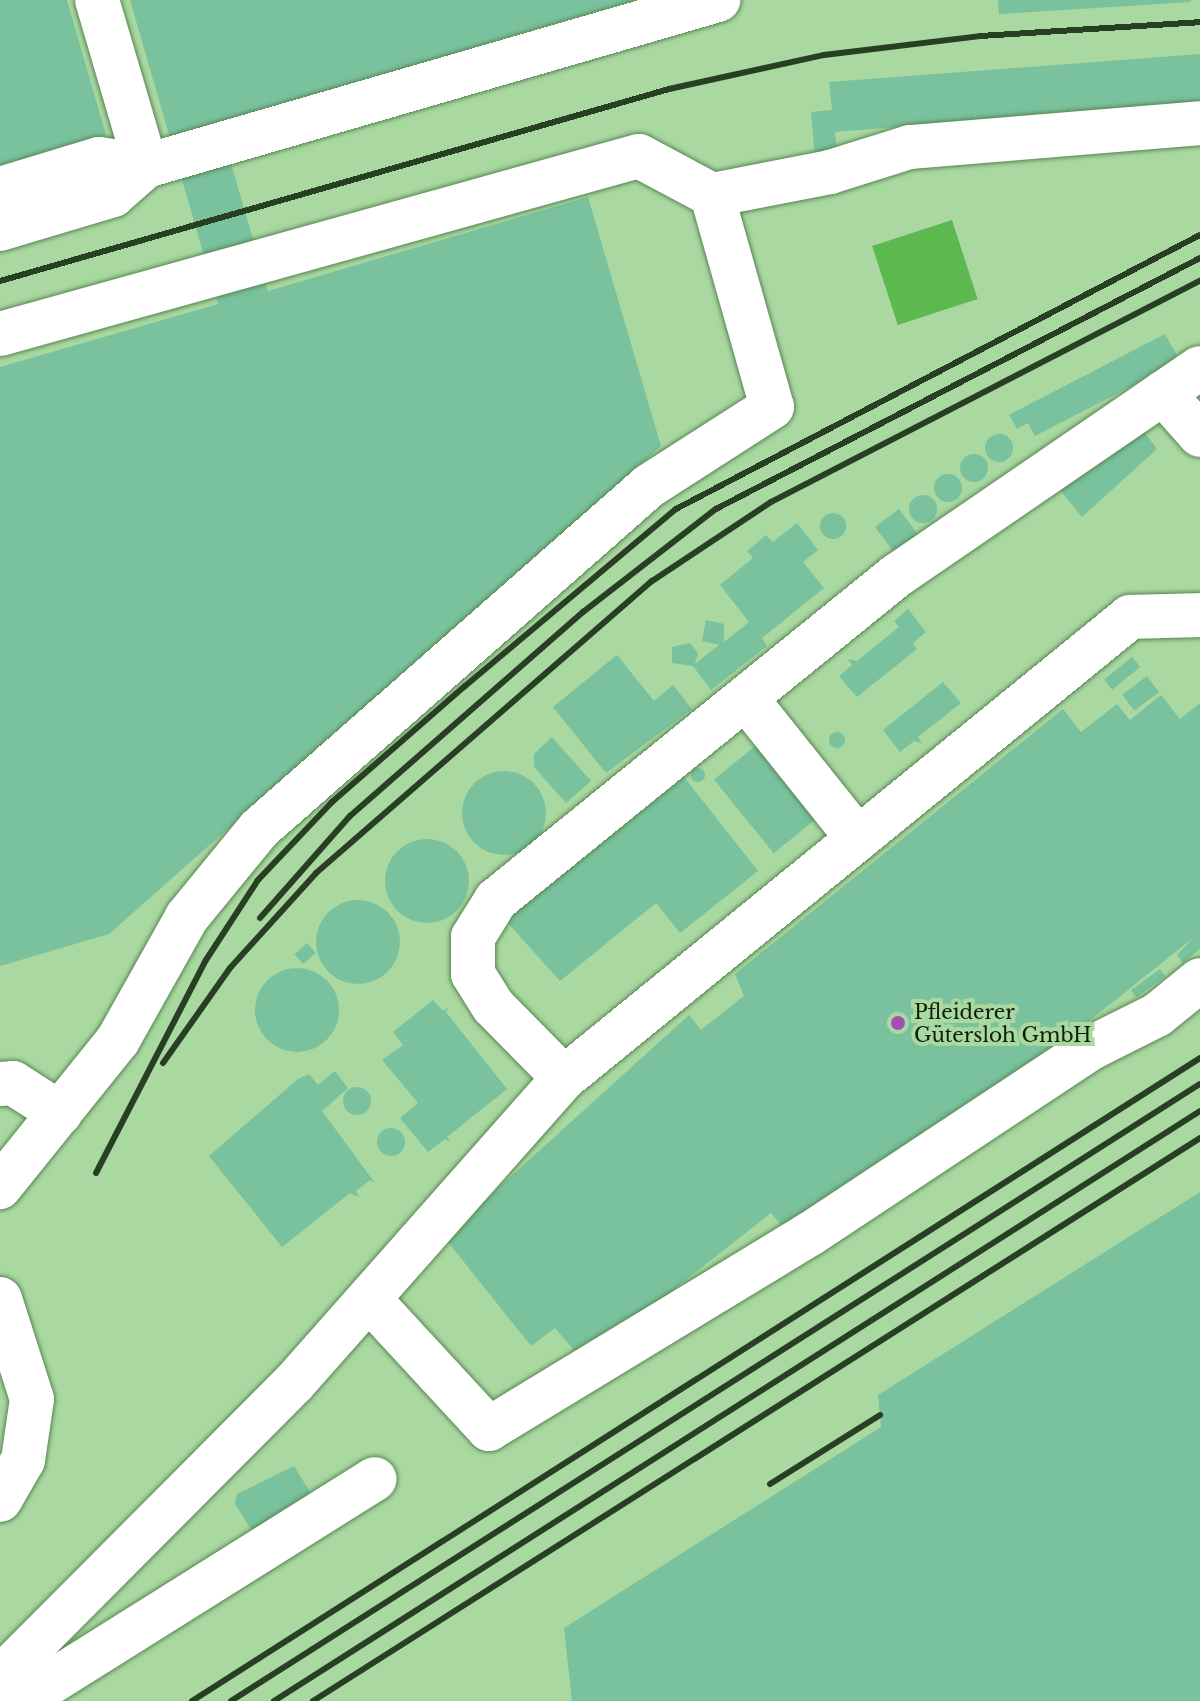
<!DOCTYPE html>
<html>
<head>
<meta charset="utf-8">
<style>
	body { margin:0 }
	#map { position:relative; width:1200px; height:1701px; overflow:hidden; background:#a9d8a1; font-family:"Libre Baskerville",serif }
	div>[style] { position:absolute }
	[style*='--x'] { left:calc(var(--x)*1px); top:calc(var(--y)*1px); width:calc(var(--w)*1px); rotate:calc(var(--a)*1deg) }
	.water>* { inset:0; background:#5db850; transform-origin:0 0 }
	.building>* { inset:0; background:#79c29d; transform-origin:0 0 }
	.round { border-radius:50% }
	.roads { filter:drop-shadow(0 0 2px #588552) drop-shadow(0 0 2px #588552) }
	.minor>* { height:44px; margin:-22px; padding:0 22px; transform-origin:22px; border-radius:22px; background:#fff }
	.rail>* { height:6px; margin:-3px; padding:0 3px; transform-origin:3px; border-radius:3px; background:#283f24 }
	.dots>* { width:22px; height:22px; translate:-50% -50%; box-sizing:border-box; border:4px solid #a9d8a1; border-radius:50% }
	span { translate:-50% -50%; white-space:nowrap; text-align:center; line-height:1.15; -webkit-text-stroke:8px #a9d8a1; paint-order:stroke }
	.poi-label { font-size:20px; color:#0c1e09 }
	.left { translate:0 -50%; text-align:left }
</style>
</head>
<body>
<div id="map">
	<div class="water">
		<div style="left:952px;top:220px;width:83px;height:84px;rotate:72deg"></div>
	</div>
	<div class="building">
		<div style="clip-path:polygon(0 0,67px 0,106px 135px,0 165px)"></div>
		<div style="clip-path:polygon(130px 0,635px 0,219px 122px,268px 291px,588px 197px,661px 446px,109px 934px,0 966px,0 367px,218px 304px)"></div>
		<div style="clip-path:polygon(998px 0,1191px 0,1191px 2px,999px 14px)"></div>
		<div style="clip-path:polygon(1200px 54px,1200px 103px,835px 132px,837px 156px,815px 158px,811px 112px,832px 110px,829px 82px)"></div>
		<div style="clip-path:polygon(1165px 334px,1180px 361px,1035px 436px,1028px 423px,1017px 429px,1009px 415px)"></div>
		<div style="clip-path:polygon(1135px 420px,1157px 449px,1082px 517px,1055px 484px)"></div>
		<div class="round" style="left:985px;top:434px;width:28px;height:28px"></div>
		<div class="round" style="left:960px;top:454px;width:28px;height:28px"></div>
		<div class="round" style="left:934px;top:474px;width:28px;height:28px"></div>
		<div class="round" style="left:909px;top:495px;width:28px;height:28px"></div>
		<div style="left:899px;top:509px;width:35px;height:30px;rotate:53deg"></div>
		<div class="round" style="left:820px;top:513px;width:26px;height:26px"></div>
		<div style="clip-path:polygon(797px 523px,818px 550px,803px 562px,824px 588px,762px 638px,767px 646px,711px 690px,693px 666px,672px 663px,672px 647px,690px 643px,698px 653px,695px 664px,719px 645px,702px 641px,706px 620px,724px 624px,724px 642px,749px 622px,720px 585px,753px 558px,747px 551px,766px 535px,773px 542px)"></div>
		<div style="clip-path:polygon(908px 609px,926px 632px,913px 643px,917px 649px,857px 697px,839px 676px,852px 665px,848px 659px,857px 661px,899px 627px,894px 621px)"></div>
		<div style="clip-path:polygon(617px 655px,654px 701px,673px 685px,692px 709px,606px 773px,553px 707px)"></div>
		<div style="left:1132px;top:657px;width:13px;height:36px;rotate:51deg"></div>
		<div style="left:1147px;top:676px;width:20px;height:31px;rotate:53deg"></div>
		<div style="clip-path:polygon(943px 682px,961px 703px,918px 737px,922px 743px,914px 741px,900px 752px,883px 730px)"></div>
		<div style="clip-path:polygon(1161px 695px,1180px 719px,1200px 703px,1200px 949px,1183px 963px,1177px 955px,1193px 938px,934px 1145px,792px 1238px,771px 1213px,583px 1361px,555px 1328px,531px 1346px,444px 1237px,689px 1015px,701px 1030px,744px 996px,735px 974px,1063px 709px,1081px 732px,1117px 704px,1130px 720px)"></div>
		<div class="round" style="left:829px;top:732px;width:16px;height:16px"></div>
		<div style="clip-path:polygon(552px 737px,591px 781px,566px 803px,534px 767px,534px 754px)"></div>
		<div style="left:759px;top:743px;width:95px;height:58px;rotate:51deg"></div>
		<div class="round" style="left:691px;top:768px;width:14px;height:14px"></div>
		<div class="round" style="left:462px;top:771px;width:84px;height:84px"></div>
		<div style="clip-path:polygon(684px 777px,758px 871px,680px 933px,656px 903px,560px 981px,505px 920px)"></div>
		<div class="round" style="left:385px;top:839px;width:84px;height:84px"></div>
		<div class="round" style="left:316px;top:900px;width:84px;height:84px"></div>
		<div style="left:307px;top:943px;width:13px;height:17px;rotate:48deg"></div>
		<div class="round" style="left:255px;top:968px;width:84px;height:84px"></div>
		<div style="left:1160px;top:969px;width:9px;height:36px;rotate:54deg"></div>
		<div style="clip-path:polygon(433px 1000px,443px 1011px,449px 1007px,446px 1012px,507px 1089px,447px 1137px,451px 1143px,445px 1139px,428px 1152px,400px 1118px,418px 1103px,382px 1060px,403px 1045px,393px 1032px)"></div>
		<div style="clip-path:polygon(335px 1071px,348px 1088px,322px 1111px,375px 1183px,370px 1180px,356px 1191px,359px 1197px,350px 1193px,282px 1247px,209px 1156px,298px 1079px,309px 1074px,318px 1085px)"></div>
		<div class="round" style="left:343px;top:1087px;width:28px;height:28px"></div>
		<div class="round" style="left:377px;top:1128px;width:28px;height:28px"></div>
		<div style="clip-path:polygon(1200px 1192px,1200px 1701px,572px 1701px,564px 1628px,881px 1427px,878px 1395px)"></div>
		<div style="clip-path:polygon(294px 1466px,315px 1500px,256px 1537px,235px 1504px,237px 1494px)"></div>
	</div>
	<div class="roads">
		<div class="minor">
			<div style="--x:97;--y:0;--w:173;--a:73.6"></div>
			<div style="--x:0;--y:189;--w:103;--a:-16.9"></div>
			<div style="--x:99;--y:159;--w:48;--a:8.5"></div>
			<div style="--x:146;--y:166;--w:596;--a:-16.18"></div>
			<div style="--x:712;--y:195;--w:120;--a:-11"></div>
			<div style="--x:830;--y:172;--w:84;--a:-17.4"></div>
			<div style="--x:910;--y:147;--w:291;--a:-4.7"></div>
			<div style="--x:0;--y:229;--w:118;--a:-16.7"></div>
			<div style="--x:113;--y:195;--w:44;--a:-41.3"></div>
			<div style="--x:0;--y:334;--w:663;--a:-15.57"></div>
			<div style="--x:639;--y:156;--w:83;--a:28.1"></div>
			<div style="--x:712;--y:195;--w:220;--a:74.2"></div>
			<div style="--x:772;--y:407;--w:146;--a:147.3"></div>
			<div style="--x:649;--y:486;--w:519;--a:138.67"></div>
			<div style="--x:259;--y:829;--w:114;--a:129.3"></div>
			<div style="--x:187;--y:917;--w:141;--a:119.3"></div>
			<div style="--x:118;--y:1040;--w:189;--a:128.8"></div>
			<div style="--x:1163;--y:393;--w:56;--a:48.6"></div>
			<div style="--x:748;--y:701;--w:176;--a:51.4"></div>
			<div style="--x:564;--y:1078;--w:101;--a:-134.6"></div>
			<div style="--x:493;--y:1006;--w:38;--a:-122"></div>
			<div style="--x:473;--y:974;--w:37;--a:-90"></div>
			<div style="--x:473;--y:937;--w:44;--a:-58.1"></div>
			<div style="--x:496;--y:900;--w:515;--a:-39.01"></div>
			<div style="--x:896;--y:576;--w:368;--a:-34.4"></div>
			<div style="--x:0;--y:1084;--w:13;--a:-4"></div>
			<div style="--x:13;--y:1083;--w:56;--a:32.6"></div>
			<div style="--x:0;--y:1299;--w:105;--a:72.3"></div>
			<div style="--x:32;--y:1399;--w:62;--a:98.4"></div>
			<div style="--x:23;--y:1460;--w:46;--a:119.9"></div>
			<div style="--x:369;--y:1299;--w:177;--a:47.3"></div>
			<div style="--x:489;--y:1429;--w:376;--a:-31.3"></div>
			<div style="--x:810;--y:1234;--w:337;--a:-33.5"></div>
			<div style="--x:1091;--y:1048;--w:74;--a:-26.6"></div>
			<div style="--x:1157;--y:1015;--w:55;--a:-39.1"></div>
			<div style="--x:0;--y:1678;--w:416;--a:-45.1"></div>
			<div style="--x:294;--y:1383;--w:407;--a:-48.5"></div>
			<div style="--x:564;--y:1078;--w:730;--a:-39.16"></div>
			<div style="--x:1130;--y:617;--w:70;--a:-1.6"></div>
			<div style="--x:0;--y:1696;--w:41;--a:-9.9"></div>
			<div style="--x:40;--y:1689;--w:395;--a:-32.1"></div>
		</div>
	</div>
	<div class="rail">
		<div style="--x:0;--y:281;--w:696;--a:-16.01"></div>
		<div style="--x:669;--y:89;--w:159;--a:-12.4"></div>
		<div style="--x:824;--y:55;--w:157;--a:-6.9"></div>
		<div style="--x:980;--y:36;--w:220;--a:-3.6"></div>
		<div style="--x:260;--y:918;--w:136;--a:-48.6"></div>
		<div style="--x:350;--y:816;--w:310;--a:-41.2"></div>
		<div style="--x:583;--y:612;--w:168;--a:-37.8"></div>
		<div style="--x:716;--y:509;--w:545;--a:-27.41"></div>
		<div style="--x:163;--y:1063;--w:116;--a:-54.8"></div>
		<div style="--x:230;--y:968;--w:128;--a:-47.8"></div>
		<div style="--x:316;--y:873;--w:445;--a:-41"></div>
		<div style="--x:652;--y:581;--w:143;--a:-33.6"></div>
		<div style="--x:771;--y:502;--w:483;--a:-27.3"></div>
		<div style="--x:96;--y:1173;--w:240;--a:-62.7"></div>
		<div style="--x:206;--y:960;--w:95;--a:-57"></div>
		<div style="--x:258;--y:880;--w:108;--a:-46.5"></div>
		<div style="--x:332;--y:802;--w:176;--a:-41.1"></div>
		<div style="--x:465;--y:686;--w:275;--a:-40"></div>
		<div style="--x:676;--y:509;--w:591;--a:-27.61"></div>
		<div style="--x:770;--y:1484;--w:130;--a:-32.1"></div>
		<div style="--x:192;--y:1701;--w:1196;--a:-32.53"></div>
		<div style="--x:231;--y:1701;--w:1149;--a:-32.49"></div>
		<div style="--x:274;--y:1701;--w:1098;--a:-32.5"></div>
		<div style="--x:313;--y:1701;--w:1051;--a:-32.4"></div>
	</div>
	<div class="dots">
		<div style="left:898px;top:1023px;background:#a64cb7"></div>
	</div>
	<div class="poi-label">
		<span class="left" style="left:914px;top:1024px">Pfleiderer<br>Gütersloh GmbH</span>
	</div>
</div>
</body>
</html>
